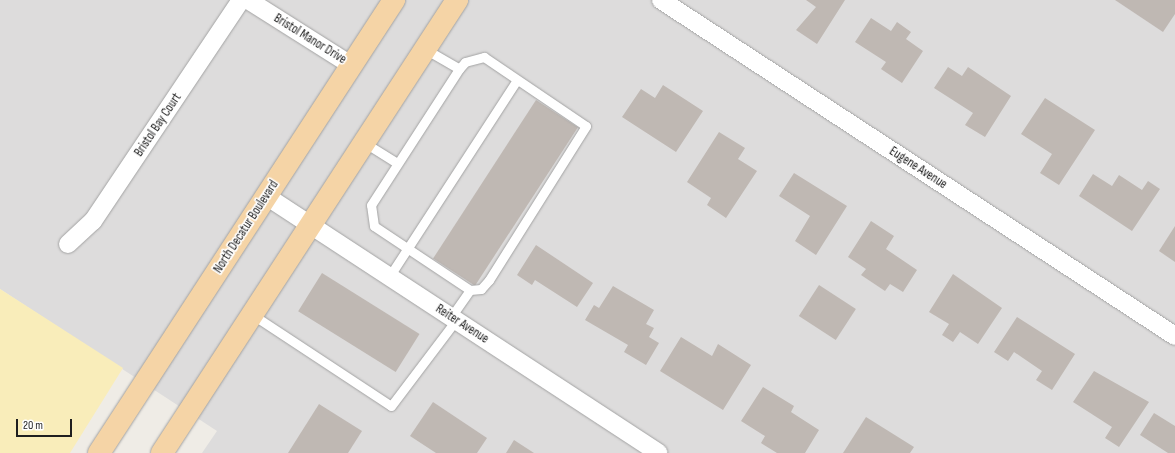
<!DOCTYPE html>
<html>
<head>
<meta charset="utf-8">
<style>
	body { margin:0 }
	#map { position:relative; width:1175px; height:453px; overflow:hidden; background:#efece6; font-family:"Sofia Sans Condensed",sans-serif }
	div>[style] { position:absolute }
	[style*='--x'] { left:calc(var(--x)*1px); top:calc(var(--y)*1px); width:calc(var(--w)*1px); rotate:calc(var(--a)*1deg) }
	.residential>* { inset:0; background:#dddcdc }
	.sand>* { inset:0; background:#f9edba }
	.building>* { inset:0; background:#bfb8b3; transform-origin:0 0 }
	.roads { filter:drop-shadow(0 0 1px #a3a3a3) drop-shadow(0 0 1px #a3a3a3) }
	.lane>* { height:9px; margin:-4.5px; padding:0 4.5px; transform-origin:4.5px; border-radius:4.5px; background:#fff }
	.street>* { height:18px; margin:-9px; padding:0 9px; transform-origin:9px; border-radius:9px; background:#fff }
	.primary>* { height:22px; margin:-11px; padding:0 11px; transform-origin:11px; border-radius:11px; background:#f5d4a6 }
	span { translate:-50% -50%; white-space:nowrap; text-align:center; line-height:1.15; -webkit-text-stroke:3.5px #fff; paint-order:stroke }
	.street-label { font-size:13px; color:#1f1f1f }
	.scale { position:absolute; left:16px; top:419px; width:56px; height:18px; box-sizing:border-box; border:2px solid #1f1f1f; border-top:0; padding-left:5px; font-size:12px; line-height:14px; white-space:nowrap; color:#1f1f1f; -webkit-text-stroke:3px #fff; paint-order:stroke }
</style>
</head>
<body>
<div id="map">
	<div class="residential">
		<div style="clip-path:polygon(0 0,1175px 0,1175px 453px,202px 453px,217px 431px,0 289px)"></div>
	</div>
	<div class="sand">
		<div style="clip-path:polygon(0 289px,123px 368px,70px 453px,0 453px)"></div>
	</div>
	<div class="building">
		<div style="clip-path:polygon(806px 0,845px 0,817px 44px,796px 30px,816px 7px)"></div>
		<div style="clip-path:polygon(1115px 0,1175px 0,1175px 14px,1163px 32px)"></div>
		<div style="clip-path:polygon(871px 18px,891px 31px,897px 22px,911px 32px,906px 39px,923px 51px,902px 83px,881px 69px,886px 62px,855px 42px)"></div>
		<div style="clip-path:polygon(948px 67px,962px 76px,968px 67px,1011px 96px,985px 137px,965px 125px,973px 113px,934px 88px)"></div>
		<div style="clip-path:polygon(663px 85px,703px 111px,676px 152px,622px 117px,641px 89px,655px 98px)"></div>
		<div style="clip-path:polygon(1045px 98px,1095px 130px,1059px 185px,1040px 173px,1052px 154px,1021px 134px)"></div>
		<div style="left:536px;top:100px;width:50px;height:189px;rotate:33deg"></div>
		<div style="clip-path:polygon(719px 132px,745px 148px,738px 159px,757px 171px,726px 218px,707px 205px,711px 198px,687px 182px)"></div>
		<div style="clip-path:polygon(794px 173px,847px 206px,816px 255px,795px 241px,810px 216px,779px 196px)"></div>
		<div style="clip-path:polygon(1093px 174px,1112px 186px,1119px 175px,1142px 190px,1148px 181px,1160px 189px,1132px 231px,1079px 196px)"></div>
		<div style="clip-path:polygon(871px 221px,894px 236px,886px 249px,917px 270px,903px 292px,890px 284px,885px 291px,861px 275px,866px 269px,848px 257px)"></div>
		<div style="clip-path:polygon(1175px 226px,1175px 262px,1159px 251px)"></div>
		<div style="clip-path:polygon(536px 245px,593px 283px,577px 307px,535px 280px,532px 285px,517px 275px)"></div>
		<div style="left:322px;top:273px;width:115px;height:45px;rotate:32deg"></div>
		<div style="clip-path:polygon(953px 274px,1002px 308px,978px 344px,960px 332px,953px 342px,942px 335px,949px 324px,929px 312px)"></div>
		<div style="left:819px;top:285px;width:44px;height:37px;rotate:33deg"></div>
		<div style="clip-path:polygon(613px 286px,654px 310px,646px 324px,654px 328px,649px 337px,659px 343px,646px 365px,624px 352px,628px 345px,585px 320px,594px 305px,599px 308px)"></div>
		<div style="clip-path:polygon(1017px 317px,1075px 354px,1052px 390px,1036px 380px,1042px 371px,1014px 352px,1008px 361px,994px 352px)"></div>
		<div style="clip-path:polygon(681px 337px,712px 356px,718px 344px,751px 365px,723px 410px,660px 371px)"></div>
		<div style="clip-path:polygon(1094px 371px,1149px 402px,1119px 447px,1105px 438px,1112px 427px,1073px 402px)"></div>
		<div style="clip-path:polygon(763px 387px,794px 406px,791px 412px,819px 430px,805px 453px,777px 453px,761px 443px,765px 436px,741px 421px)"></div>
		<div style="clip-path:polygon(433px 402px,487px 438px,477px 453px,436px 453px,410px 436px)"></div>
		<div style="clip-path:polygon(319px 404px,362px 431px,348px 453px,288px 453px)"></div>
		<div style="clip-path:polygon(1154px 413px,1175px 426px,1175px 453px,1168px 453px,1140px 435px)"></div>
		<div style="clip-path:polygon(866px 417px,914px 447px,910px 453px,843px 453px)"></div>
		<div style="clip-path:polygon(514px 440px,534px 453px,506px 453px)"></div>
	</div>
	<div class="roads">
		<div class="lane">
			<div style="--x:425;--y:49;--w:39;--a:30"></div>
			<div style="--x:484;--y:57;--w:123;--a:34.1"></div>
			<div style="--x:586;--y:126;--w:182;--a:122.2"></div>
			<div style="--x:489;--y:280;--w:12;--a:132"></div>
			<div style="--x:481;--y:289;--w:11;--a:175"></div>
			<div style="--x:470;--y:290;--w:115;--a:-146.3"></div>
			<div style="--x:374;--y:226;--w:21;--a:-98"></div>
			<div style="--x:371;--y:205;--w:162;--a:-57.1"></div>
			<div style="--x:459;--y:69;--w:9;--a:-49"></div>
			<div style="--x:465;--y:62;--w:20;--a:-15"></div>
			<div style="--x:365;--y:143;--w:38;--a:32"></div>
			<div style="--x:389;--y:277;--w:235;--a:-57"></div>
			<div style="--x:253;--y:315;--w:165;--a:33.4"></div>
			<div style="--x:391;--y:406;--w:108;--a:-52.9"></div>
			<div style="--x:451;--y:317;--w:33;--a:-55"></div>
		</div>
		<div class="street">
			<div style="--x:248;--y:0;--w:122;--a:32.3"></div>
			<div style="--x:661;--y:0;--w:614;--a:33.17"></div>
			<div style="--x:266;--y:196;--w:469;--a:33.2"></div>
			<div style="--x:68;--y:244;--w:34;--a:-43"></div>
			<div style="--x:93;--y:221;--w:266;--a:-56.2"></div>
		</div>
		<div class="primary">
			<div style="--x:99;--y:453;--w:541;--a:-56.93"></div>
			<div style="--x:162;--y:453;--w:541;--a:-56.93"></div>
		</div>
	</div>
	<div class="street-label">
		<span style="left:310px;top:39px;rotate:32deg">Bristol Manor Drive</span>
		<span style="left:158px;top:125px;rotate:-56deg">Bristol Bay Court</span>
		<span style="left:918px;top:168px;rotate:33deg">Eugene Avenue</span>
		<span style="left:246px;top:227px;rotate:-57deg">North Decatur Boulevard</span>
		<span style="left:462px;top:324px;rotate:33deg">Reiter Avenue</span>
	</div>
	<div class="scale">20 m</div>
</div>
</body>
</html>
